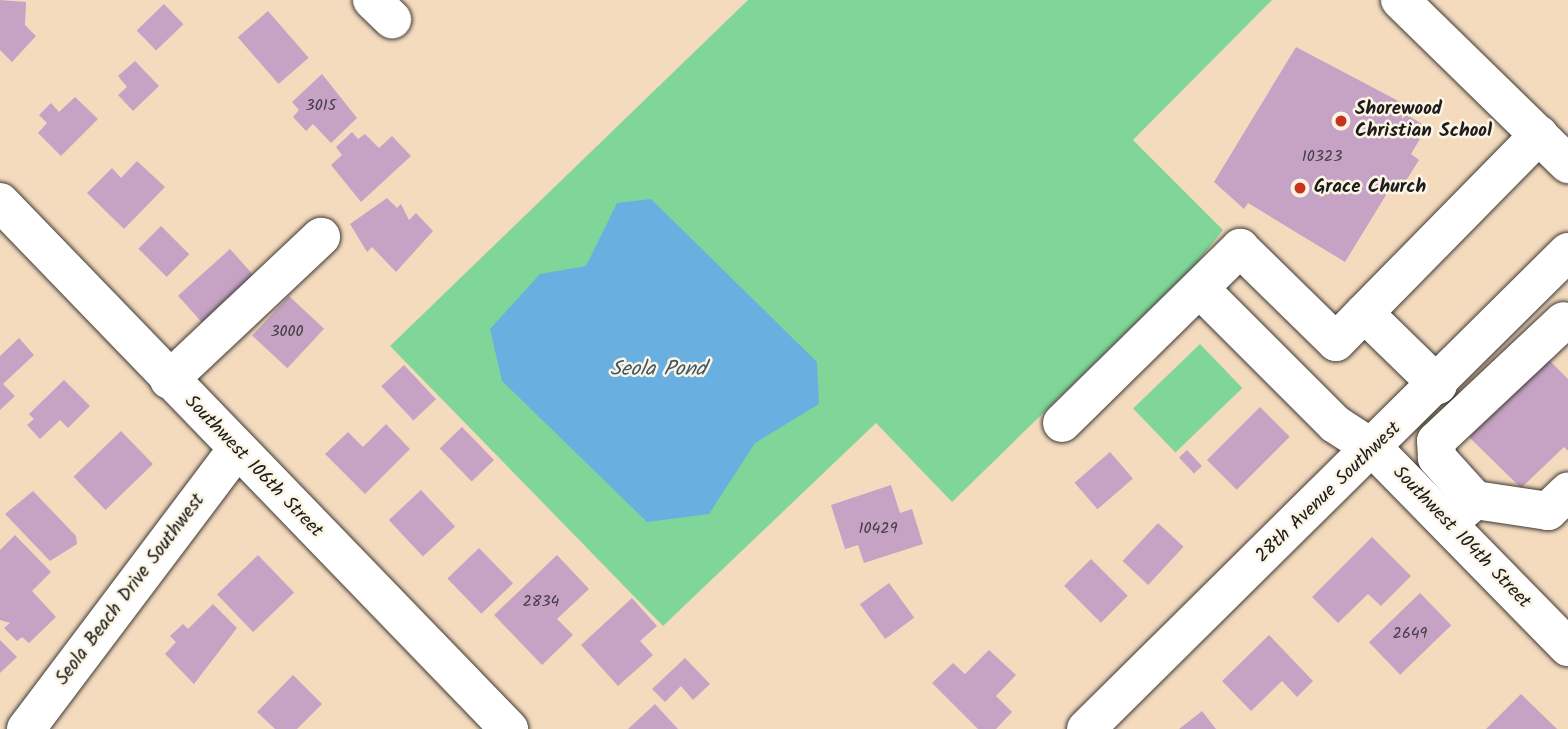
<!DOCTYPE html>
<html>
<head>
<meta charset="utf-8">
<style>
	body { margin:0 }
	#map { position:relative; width:1568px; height:729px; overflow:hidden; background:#f5dbbe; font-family:Kalam,sans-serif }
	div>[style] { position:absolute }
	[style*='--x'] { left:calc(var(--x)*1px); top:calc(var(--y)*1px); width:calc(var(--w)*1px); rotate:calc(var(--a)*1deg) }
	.green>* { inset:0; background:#80d699; transform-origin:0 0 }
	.water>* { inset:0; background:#69afe0 }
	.building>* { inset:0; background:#c6a3c5; transform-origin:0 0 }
	.roads { filter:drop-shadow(0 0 2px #3d3934) drop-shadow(0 0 2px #3d3934) }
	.minor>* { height:38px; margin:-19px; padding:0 19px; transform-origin:19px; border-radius:19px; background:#fff }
	.dots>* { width:19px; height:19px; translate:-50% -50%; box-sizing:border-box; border:4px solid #fcf5e5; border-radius:50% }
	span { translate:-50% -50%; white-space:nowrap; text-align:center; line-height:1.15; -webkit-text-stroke:5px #fcf5e5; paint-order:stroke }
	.number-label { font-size:16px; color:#463e46 }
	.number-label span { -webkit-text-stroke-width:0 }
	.poi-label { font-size:19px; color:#1c1c1c; font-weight:700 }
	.left { translate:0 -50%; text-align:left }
	.street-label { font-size:19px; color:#1c1c1c }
	.water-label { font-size:21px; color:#3b576a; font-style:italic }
</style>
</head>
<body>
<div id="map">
	<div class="green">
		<div style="clip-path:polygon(748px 0,1272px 0,1133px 140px,1223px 230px,1195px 265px,952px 502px,876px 423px,663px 626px,390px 346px)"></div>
		<div style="left:1200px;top:344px;width:61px;height:93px;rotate:46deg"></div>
	</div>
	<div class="water">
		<div style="clip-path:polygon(651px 199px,817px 362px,819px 404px,755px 443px,709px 514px,647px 522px,502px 381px,490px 329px,540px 274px,586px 266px,617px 203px)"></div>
	</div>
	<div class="building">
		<div style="clip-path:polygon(0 0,26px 2px,25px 25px,36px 36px,12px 62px,0 50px)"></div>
		<div style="left:164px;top:4px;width:28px;height:38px;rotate:46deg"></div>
		<div style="left:268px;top:11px;width:62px;height:40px;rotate:49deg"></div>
		<div style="clip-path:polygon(1296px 47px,1408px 106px,1404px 113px,1427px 127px,1411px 154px,1419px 160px,1402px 187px,1394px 182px,1345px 262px,1248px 203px,1244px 209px,1214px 182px)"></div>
		<div style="clip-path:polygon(135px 61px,159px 86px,133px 111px,118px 95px,127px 87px,118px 76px)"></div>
		<div style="clip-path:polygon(322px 74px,357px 118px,331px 143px,313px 124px,306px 131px,293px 117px,299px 110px,292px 102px)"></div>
		<div style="clip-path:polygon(75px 97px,98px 119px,61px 156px,38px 133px,47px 123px,39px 115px,51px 103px,59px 112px)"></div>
		<div style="clip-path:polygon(352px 132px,358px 139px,365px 134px,379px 148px,392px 136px,411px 156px,361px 202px,331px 165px,342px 155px,336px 147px)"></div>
		<div style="clip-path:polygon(137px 161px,165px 187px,124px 229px,87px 193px,112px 168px,121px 178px)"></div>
		<div style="clip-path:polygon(387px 198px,397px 208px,401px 204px,409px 220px,416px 213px,433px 231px,396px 272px,372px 247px,367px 252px,350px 224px)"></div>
		<div style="left:161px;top:226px;width:40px;height:32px;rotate:45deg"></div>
		<div style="left:230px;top:249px;width:39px;height:70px;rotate:48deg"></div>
		<div style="left:289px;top:296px;width:48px;height:54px;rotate:43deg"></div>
		<div style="clip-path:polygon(19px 338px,34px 355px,3px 384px,15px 396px,0 410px,0 356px)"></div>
		<div style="clip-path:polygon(1549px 360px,1568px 379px,1568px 451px,1564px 447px,1521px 488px,1469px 437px)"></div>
		<div style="left:404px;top:365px;width:47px;height:31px;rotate:47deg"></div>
		<div style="clip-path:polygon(64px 380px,90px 406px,68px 428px,60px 420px,40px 439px,27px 425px,34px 419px,29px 414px)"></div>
		<div style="left:1260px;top:407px;width:42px;height:75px;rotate:45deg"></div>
		<div style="clip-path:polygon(386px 424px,410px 449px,365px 494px,325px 454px,348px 432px,363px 447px)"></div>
		<div style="left:462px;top:427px;width:46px;height:31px;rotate:46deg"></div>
		<div style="left:121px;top:431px;width:46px;height:66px;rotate:46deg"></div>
		<div style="left:1187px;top:450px;width:22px;height:11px;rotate:47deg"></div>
		<div style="left:1110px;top:452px;width:35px;height:47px;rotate:49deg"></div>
		<div style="clip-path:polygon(891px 485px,900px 513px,912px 509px,923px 544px,864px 563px,858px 545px,845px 549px,831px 505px)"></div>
		<div style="left:421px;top:490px;width:50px;height:44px;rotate:47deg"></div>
		<div style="clip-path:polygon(33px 491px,76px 536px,77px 544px,50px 561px,5px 514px)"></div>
		<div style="left:1158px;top:523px;width:35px;height:52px;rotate:43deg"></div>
		<div style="clip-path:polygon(15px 535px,51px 572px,32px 591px,56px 617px,29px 643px,22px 637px,17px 641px,4px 628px,10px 623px,0 620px,0 550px)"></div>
		<div style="clip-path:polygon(1372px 537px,1411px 576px,1381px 606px,1368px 594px,1338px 623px,1312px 597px)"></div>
		<div style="left:479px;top:548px;width:49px;height:44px;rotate:46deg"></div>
		<div style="left:258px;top:555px;width:52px;height:57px;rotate:46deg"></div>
		<div style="clip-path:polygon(557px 555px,589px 589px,557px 619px,573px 635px,542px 665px,494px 615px)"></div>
		<div style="left:1091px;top:559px;width:52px;height:38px;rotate:45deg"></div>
		<div style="left:889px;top:583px;width:43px;height:36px;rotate:54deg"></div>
		<div style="left:1420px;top:593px;width:45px;height:71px;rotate:46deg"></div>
		<div style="clip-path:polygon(632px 598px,657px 626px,640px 641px,653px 655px,618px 686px,581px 645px)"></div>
		<div style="clip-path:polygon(213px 604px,237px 628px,194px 684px,165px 654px,176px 642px,170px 636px,183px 624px,188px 629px)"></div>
		<div style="clip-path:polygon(1269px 635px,1313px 681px,1297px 697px,1282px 681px,1251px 711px,1222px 681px)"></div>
		<div style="clip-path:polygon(0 640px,17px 657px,0 673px)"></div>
		<div style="clip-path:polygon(989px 650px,1016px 675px,996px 696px,1012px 712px,996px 729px,978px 729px,932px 683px,953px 663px,965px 674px)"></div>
		<div style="clip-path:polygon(685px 658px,710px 684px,693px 700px,681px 686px,665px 702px,652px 689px)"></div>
		<div style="clip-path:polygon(293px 675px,322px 704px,297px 729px,275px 729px,257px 712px)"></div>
		<div style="clip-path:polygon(1521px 694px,1557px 729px,1486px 729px)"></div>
		<div style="clip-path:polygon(655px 704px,678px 729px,628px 729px)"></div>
		<div style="clip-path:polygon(1202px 711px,1216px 729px,1179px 729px)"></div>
	</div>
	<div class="roads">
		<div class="minor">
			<div style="--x:372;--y:0;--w:28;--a:44"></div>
			<div style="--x:1400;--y:0;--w:235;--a:44.3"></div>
			<div style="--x:0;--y:202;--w:733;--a:46"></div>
			<div style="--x:1200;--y:289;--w:191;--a:45"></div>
			<div style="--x:1335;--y:424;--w:48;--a:33"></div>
			<div style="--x:1375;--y:450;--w:276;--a:45.6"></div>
			<div style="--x:169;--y:380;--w:209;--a:-43.3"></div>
			<div style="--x:1438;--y:385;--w:103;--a:-135.8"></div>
			<div style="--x:1364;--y:313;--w:250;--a:-45.5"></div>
			<div style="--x:1062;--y:423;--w:250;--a:-44.5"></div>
			<div style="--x:1240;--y:248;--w:134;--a:44.4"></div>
			<div style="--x:1336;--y:342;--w:40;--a:-46"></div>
			<div style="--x:1475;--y:500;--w:57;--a:-132.1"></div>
			<div style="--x:1437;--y:458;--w:17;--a:-93"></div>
			<div style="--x:1436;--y:441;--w:175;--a:-43.2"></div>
			<div style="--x:1455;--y:517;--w:26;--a:-40"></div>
			<div style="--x:1475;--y:500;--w:74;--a:8.6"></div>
			<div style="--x:1548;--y:511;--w:28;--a:-44"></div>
			<div style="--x:26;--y:729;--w:349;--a:-53"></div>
			<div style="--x:1086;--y:729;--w:678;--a:-44.7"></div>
		</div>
	</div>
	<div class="dots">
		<div style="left:1341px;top:121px;background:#c8321e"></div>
		<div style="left:1300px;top:188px;background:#c8321e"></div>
	</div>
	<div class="number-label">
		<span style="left:321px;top:106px">3015</span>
		<span style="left:1322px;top:157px">10323</span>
		<span style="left:287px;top:332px">3000</span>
		<span style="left:878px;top:529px">10429</span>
		<span style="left:541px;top:602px">2834</span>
		<span style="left:1410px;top:634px">2649</span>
	</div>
	<div class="poi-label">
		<span class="left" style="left:1355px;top:121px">Shorewood<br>Christian School</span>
		<span class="left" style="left:1314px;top:188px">Grace Church</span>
	</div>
	<div class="street-label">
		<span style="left:253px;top:467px;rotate:46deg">Southwest 106th Street</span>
		<span style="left:1329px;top:493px;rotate:-44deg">28th Avenue Southwest</span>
		<span style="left:1461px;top:538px;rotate:46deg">Southwest 104th Street</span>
		<span style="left:131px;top:590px;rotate:-53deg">Seola Beach Drive Southwest</span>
	</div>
	<div class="water-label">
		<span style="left:658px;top:370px">Seola Pond</span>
	</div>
</div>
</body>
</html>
